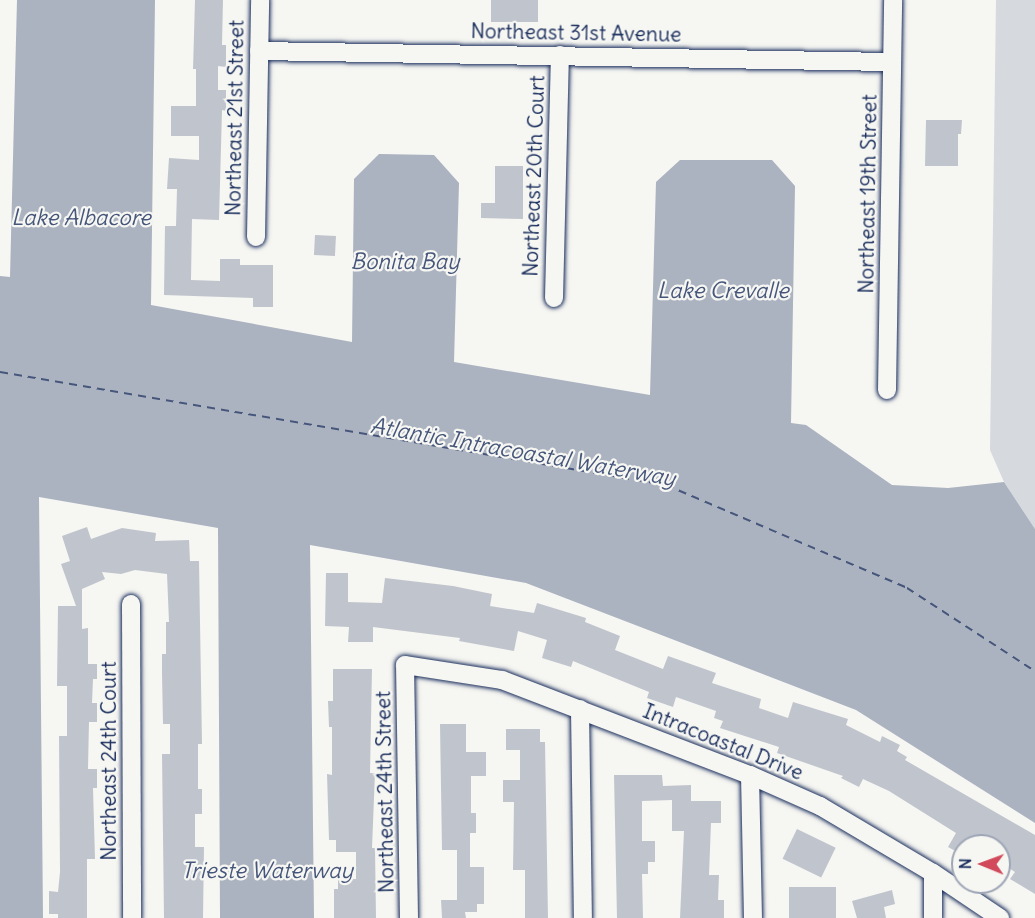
<!DOCTYPE html>
<html>
<head>
<meta charset="utf-8">
<style>
	body { margin:0 }
	#map { position:relative; width:1035px; height:918px; overflow:hidden; background:#f6f6f2; font-family:Delius,sans-serif }
	div>[style] { position:absolute }
	[style*='--x'] { left:calc(var(--x)*1px); top:calc(var(--y)*1px); width:calc(var(--w)*1px); rotate:calc(var(--a)*1deg) }
	.green>* { inset:0; background:#d6d9dd }
	.water>* { inset:0; background:#abb2c0 }
	.ferry>* { height:1.5px; margin-top:-0.75px; transform-origin:0; background:repeating-linear-gradient(90deg,#46567b 0 8px,transparent 0 14px) }
	.building>* { inset:0; background:#c0c4cd; transform-origin:0 0 }
	.roads { filter:drop-shadow(0 0 2px #1b2f5e) drop-shadow(0 0 2px #1b2f5e) }
	.minor>* { height:18px; margin:-9px; padding:0 9px; transform-origin:9px; border-radius:9px; background:#f6f6f2 }
	span { translate:-50% -50%; white-space:nowrap; text-align:center; line-height:1.15; -webkit-text-stroke:4.5px #f6f6f2; paint-order:stroke }
	.street-label { font-size:21px; color:#1b2f5e }
	.water-label { font-size:22px; color:#46567b; font-style:italic }
	.north { position:absolute; left:951px; top:834px; width:60px; height:60px; box-sizing:border-box; background:#f6f6f2; border:2px solid #9ea6b7; border-radius:50%; rotate:271deg; font-size:16px; font-weight:700; line-height:24px; text-align:center; color:#1b2f5e }
	.north::after { content:''; display:block; margin:auto; width:21px; height:27px; background:#d1495b; clip-path:polygon(50% 0,100% 100%,50% 72%,0 100%) }
</style>
</head>
<body>
<div id="map">
	<div class="green">
		<div style="clip-path:polygon(996px 0,1035px 0,1035px 529px,1004px 482px,990px 450px)"></div>
	</div>
	<div class="water">
		<div style="clip-path:polygon(17px 0,155px 0,151px 305px,352px 342px,354px 179px,379px 154px,434px 155px,459px 183px,454px 362px,650px 395px,656px 182px,680px 160px,772px 160px,795px 186px,791px 423px,806px 425px,892px 485px,948px 488px,1004px 482px,1035px 529px,1035px 823px,856px 710px,526px 583px,310px 545px,314px 918px,220px 918px,218px 528px,39px 497px,43px 918px,0 918px,0 276px,10px 277px)"></div>
	</div>
	<div class="ferry">
		<div style="--x:0;--y:372;--w:676;--a:9.63"></div>
		<div style="--x:666;--y:485;--w:262;--a:23.1"></div>
		<div style="--x:907;--y:588;--w:153;--a:33"></div>
	</div>
	<div class="building">
		<div style="clip-path:polygon(195px 0,223px 0,222px 45px,226px 45px,226px 67px,218px 66px,218px 90px,226px 90px,226px 111px,222px 110px,219px 220px,192px 219px,191px 280px,220px 281px,220px 259px,240px 259px,240px 265px,273px 265px,273px 307px,253px 307px,253px 298px,164px 295px,165px 226px,176px 226px,177px 189px,167px 189px,169px 158px,199px 160px,199px 136px,171px 136px,171px 106px,196px 106px,196px 69px,193px 69px)"></div>
		<div style="left:491px;top:0;width:47px;height:22px"></div>
		<div style="clip-path:polygon(926px 120px,962px 120px,961px 134px,958px 134px,958px 166px,925px 166px)"></div>
		<div style="clip-path:polygon(495px 166px,523px 166px,523px 219px,481px 218px,481px 203px,495px 203px)"></div>
		<div style="left:315px;top:235px;width:21px;height:20px;rotate:3deg"></div>
		<div style="clip-path:polygon(87px 527px,91px 539px,122px 528px,156px 533px,155px 541px,189px 540px,190px 561px,199px 561px,202px 744px,198px 744px,198px 789px,202px 789px,202px 814px,195px 814px,195px 847px,204px 847px,203px 918px,164px 918px,162px 754px,170px 754px,170px 724px,163px 724px,162px 674px,162px 654px,166px 654px,166px 622px,169px 622px,167px 574px,135px 570px,121px 574px,102px 572px,105px 579px,82px 589px,82px 629px,88px 628px,88px 664px,97px 664px,97px 679px,93px 679px,92px 703px,97px 703px,97px 722px,89px 722px,88px 769px,97px 769px,97px 788px,93px 788px,95px 859px,87px 859px,87px 918px,58px 918px,58px 914px,49px 914px,49px 891px,58px 892px,60px 872px,59px 736px,67px 736px,67px 686px,57px 686px,58px 606px,76px 606px,61px 564px,70px 561px,62px 536px)"></div>
		<div style="clip-path:polygon(326px 573px,348px 573px,348px 602px,382px 603px,385px 578px,453px 586px,492px 594px,490px 606px,534px 613px,537px 603px,586px 618px,585px 622px,620px 636px,615px 650px,663px 669px,668px 656px,716px 673px,712px 683px,761px 699px,759px 708px,788px 718px,793px 702px,848px 719px,846px 725px,880px 742px,882px 736px,900px 745px,897px 751px,907px 757px,905px 760px,1035px 835px,1035px 894px,1010px 879px,1015px 872px,999px 862px,999px 846px,963px 846px,963px 855px,948px 847px,956px 833px,889px 791px,863px 779px,859px 787px,841px 778px,843px 776px,777px 753px,779px 747px,720px 728px,723px 721px,714px 718px,716px 711px,676px 697px,673px 707px,647px 698px,649px 692px,573px 661px,571px 667px,542px 658px,547px 640px,518px 631px,514px 651px,459px 641px,460px 638px,373px 627px,373px 642px,348px 642px,349px 627px,325px 626px)"></div>
		<div style="clip-path:polygon(333px 669px,372px 669px,370px 773px,375px 773px,372px 848px,375px 848px,376px 918px,334px 918px,334px 889px,338px 889px,338px 879px,356px 879px,356px 852px,336px 852px,336px 840px,329px 840px,327px 774px,332px 775px,332px 727px,329px 727px,328px 701px,333px 701px)"></div>
		<div style="clip-path:polygon(440px 724px,466px 724px,466px 752px,486px 752px,486px 776px,471px 776px,471px 813px,476px 813px,476px 833px,470px 833px,470px 867px,484px 867px,484px 904px,477px 904px,477px 912px,465px 912px,466px 918px,442px 918px,441px 900px,457px 900px,457px 850px,442px 850px)"></div>
		<div style="clip-path:polygon(506px 729px,540px 729px,540px 742px,545px 742px,548px 918px,525px 918px,525px 870px,513px 870px,514px 802px,503px 802px,503px 780px,520px 780px,520px 750px,506px 750px)"></div>
		<div style="clip-path:polygon(614px 775px,662px 775px,663px 786px,691px 785px,691px 801px,721px 801px,721px 823px,711px 823px,709px 875px,719px 875px,718px 900px,724px 900px,724px 918px,680px 918px,684px 831px,672px 831px,672px 800px,642px 801px,642px 841px,655px 841px,655px 862px,648px 862px,648px 874px,642px 874px,643px 918px,617px 918px)"></div>
		<div style="left:797px;top:829px;width:43px;height:33px;rotate:26deg"></div>
		<div style="left:789px;top:887px;width:47px;height:31px"></div>
		<div style="clip-path:polygon(892px 890px,895px 904px,884px 907px,886px 918px,857px 918px,852px 901px)"></div>
	</div>
	<div class="roads">
		<div class="minor">
			<div style="--x:259;--y:51;--w:633;--a:1"></div>
			<div style="--x:256;--y:237;--w:237;--a:-89"></div>
			<div style="--x:554;--y:298;--w:243;--a:-88.6"></div>
			<div style="--x:887;--y:390;--w:390;--a:-89.1"></div>
			<div style="--x:131;--y:604;--w:314;--a:89.8"></div>
			<div style="--x:580;--y:709;--w:209;--a:89.2"></div>
			<div style="--x:750;--y:775;--w:143;--a:88.8"></div>
			<div style="--x:933;--y:873;--w:45;--a:90"></div>
			<div style="--x:409;--y:918;--w:253;--a:-90.9"></div>
			<div style="--x:405;--y:665;--w:98;--a:8.8"></div>
			<div style="--x:502;--y:680;--w:266;--a:21"></div>
			<div style="--x:750;--y:775;--w:77;--a:23.9"></div>
			<div style="--x:820;--y:806;--w:131;--a:30.7"></div>
			<div style="--x:933;--y:873;--w:81;--a:33.9"></div>
		</div>
	</div>
	<div class="street-label">
		<span style="left:576px;top:33px;rotate:1deg">Northeast 31st Avenue</span>
		<span style="left:235px;top:118px;rotate:-89deg">Northeast 21st Street</span>
		<span style="left:534px;top:176px;rotate:-88deg">Northeast 20th Court</span>
		<span style="left:868px;top:194px;rotate:-89deg">Northeast 19th Street</span>
		<span style="left:723px;top:742px;rotate:22deg">Intracoastal Drive</span>
		<span style="left:109px;top:761px;rotate:-90deg">Northeast 24th Court</span>
		<span style="left:385px;top:792px;rotate:-91deg">Northeast 24th Street</span>
	</div>
	<div class="water-label">
		<span style="left:81px;top:218px">Lake Albacore</span>
		<span style="left:405px;top:262px">Bonita Bay</span>
		<span style="left:723px;top:291px">Lake Crevalle</span>
		<span style="left:523px;top:452px;rotate:10deg">Atlantic Intracoastal Waterway</span>
		<span style="left:267px;top:871px">Trieste Waterway</span>
	</div>
	<div class="north">N</div>
</div>
</body>
</html>
